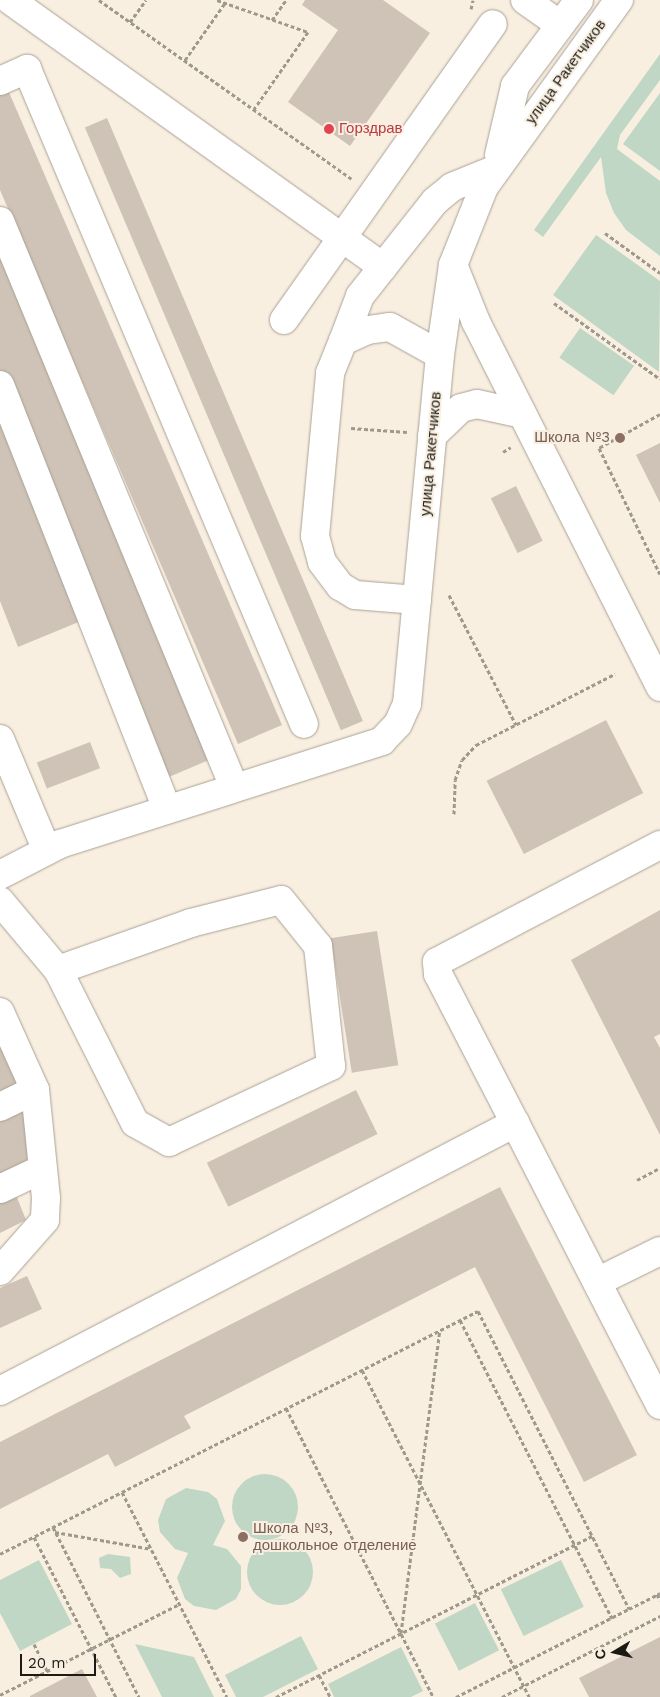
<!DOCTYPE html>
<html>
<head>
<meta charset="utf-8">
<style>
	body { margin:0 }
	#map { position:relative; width:660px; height:1697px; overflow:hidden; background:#f8efe1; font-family:"Work Sans",sans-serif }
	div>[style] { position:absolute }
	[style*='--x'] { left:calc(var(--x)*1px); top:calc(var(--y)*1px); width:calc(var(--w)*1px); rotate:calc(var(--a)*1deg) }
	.green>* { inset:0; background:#c0d7c5; transform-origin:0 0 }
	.round { border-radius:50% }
	.building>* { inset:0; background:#cec3b6; transform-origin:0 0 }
	.path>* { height:3px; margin-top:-1.5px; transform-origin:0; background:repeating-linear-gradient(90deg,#9e988d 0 4px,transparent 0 6.5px) }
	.roads { filter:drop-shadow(0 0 1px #a9a194) drop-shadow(0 0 1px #a9a194) }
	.minor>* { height:28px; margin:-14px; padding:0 14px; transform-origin:14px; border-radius:14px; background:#fff }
	.dots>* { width:14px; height:14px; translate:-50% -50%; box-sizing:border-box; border:2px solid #f8efe1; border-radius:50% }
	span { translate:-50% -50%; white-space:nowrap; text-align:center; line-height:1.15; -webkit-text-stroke:4px #f8efe1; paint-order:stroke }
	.street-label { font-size:15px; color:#1d1a15 }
	.health-label { font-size:15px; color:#be3a42 }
	.left { translate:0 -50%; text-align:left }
	.education-label { font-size:15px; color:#785e54 }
	.right { translate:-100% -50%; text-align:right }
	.north { position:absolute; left:590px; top:1627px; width:50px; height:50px; -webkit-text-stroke:4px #f8efe1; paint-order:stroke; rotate:261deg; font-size:14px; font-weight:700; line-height:20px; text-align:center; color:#1d1a15 }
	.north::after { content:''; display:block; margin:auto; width:18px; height:22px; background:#1d1a15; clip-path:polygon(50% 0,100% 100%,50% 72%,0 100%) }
	.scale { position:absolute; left:20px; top:1654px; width:76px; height:22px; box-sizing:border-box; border:2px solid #1d1a15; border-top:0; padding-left:6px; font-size:15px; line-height:18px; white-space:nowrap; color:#1d1a15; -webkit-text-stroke:4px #f8efe1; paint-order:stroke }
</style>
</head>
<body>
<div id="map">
	<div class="green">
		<div style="clip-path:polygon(660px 54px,660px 80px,620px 135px,617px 149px,660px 181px,660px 256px,626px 230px,614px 213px,606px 193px,601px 157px,543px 237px,534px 230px)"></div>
		<div style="clip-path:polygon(660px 93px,660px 171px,623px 144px)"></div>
		<div style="clip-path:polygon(596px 235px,660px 281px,659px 372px,553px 295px)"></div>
		<div style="left:580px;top:328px;width:66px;height:36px;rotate:35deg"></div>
		<div class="round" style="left:232px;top:1474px;width:66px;height:66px"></div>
		<div style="clip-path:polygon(186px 1488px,208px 1492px,217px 1499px,225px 1521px,213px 1545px,227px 1549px,241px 1566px,241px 1589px,236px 1599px,216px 1610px,194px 1606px,185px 1599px,177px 1578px,188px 1553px,175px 1549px,160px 1532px,158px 1520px,166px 1499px)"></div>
		<div class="round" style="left:247px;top:1539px;width:66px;height:66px"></div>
		<div style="clip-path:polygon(108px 1554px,130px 1557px,131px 1574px,120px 1578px,111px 1569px,100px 1568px,99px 1558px)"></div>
		<div style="clip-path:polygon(39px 1560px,72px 1624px,20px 1651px,0 1613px,0 1580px)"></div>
		<div style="left:561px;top:1560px;width:52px;height:67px;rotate:64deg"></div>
		<div style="left:475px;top:1603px;width:53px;height:45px;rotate:63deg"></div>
		<div style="clip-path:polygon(301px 1636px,318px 1669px,263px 1697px,236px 1697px,225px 1675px)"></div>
		<div style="clip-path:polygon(135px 1644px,194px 1657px,214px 1697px,162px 1697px)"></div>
		<div style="clip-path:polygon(401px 1647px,423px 1691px,411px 1697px,334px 1697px,328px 1684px)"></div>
	</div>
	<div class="building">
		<div style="clip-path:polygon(305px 0,383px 0,430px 33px,350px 146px,288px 102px,338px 30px,302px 5px)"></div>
		<div style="clip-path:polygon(8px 90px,282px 725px,238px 744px,0 190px,0 94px)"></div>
		<div style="left:107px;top:118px;width:655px;height:24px;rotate:67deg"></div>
		<div style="left:0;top:249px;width:552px;height:61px;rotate:67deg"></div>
		<div style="clip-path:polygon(0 418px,81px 621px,18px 647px,0 601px)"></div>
		<div style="clip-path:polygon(660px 443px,660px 503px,636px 455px)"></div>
		<div style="left:516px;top:486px;width:61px;height:28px;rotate:64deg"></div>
		<div style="left:606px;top:720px;width:82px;height:134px;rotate:63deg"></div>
		<div style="left:90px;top:742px;width:28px;height:57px;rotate:69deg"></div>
		<div style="clip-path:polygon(660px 910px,660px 1034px,654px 1037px,660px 1048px,660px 1135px,571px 960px)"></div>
		<div style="left:377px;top:931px;width:136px;height:47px;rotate:81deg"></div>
		<div style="clip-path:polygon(0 1039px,24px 1085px,0 1097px)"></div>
		<div style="left:356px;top:1090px;width:49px;height:166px;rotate:64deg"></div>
		<div style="clip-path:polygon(25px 1108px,28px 1165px,0 1177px,0 1119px)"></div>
		<div style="clip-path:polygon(500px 1187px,637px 1455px,584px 1482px,475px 1267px,184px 1416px,191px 1428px,115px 1467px,108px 1454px,0 1509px,0 1442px)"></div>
		<div style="clip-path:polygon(16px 1195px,26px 1220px,0 1233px,0 1203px)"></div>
		<div style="clip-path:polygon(27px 1276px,42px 1309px,0 1328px,0 1288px)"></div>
		<div style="clip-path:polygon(660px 1637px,660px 1697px,589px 1697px,579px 1678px)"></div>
		<div style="clip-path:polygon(82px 1669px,97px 1697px,30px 1697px,30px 1696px)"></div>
	</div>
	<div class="path">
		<div style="--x:99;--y:0;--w:310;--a:35.3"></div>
		<div style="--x:217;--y:0;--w:96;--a:19.4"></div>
		<div style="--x:308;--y:32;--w:94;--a:125"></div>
		<div style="--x:471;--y:9;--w:9;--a:-77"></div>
		<div style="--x:272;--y:20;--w:24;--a:-55"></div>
		<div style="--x:130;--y:22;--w:27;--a:-54"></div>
		<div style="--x:185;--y:60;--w:70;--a:-54.9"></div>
		<div style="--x:605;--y:233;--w:68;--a:36"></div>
		<div style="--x:554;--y:303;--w:130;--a:35.6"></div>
		<div style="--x:660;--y:414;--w:70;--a:150.9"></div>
		<div style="--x:599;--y:448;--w:140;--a:64.2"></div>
		<div style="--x:351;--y:428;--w:56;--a:4.1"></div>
		<div style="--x:503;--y:452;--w:9;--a:-32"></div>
		<div style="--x:449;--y:595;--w:146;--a:62.7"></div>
		<div style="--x:454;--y:814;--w:34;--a:-88"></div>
		<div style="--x:455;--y:780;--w:21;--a:-71"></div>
		<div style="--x:462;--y:760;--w:21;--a:-47"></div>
		<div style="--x:476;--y:745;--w:156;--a:-27.1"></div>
		<div style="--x:637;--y:1180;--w:26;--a:-28"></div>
		<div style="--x:460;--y:1320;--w:335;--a:63"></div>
		<div style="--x:362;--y:1370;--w:367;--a:62.9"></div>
		<div style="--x:286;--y:1408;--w:324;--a:63"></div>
		<div style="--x:122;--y:1492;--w:230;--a:62.9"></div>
		<div style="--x:53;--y:1527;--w:191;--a:63.2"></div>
		<div style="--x:55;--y:1532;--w:97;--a:10"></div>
		<div style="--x:34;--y:1537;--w:180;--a:62.9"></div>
		<div style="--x:0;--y:1554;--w:536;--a:-26.95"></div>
		<div style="--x:478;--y:1311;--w:334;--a:63.1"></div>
		<div style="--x:629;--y:1609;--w:35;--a:-27"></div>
		<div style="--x:657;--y:1594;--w:7;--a:63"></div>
		<div style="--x:401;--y:1633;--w:305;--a:-82.7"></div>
		<div style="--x:34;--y:1644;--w:30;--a:64"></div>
		<div style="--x:319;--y:1675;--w:25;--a:63"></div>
		<div style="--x:0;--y:1695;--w:201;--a:-26.9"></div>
		<div style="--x:276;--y:1697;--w:355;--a:-27"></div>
		<div style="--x:456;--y:1697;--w:194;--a:-27"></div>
		<div style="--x:502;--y:1697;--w:178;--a:-27.1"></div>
	</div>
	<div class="roads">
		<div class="minor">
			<div style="--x:10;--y:0;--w:459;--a:35.6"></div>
			<div style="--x:525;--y:0;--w:43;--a:35.5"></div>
			<div style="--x:0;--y:81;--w:30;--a:-24"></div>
			<div style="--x:27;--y:69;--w:711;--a:67.08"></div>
			<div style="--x:499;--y:155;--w:71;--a:-76.9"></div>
			<div style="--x:515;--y:86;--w:107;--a:-53.3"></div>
			<div style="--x:0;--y:221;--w:612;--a:67.54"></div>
			<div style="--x:454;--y:267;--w:59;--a:68.2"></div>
			<div style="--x:476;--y:322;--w:409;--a:63.2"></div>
			<div style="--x:284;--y:320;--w:362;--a:-54.8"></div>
			<div style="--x:343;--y:341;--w:48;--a:-69.3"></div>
			<div style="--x:360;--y:296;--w:121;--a:-51.7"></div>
			<div style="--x:435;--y:201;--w:22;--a:-39"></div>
			<div style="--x:452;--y:187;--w:48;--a:-22.2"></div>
			<div style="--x:0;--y:385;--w:456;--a:68.5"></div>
			<div style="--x:432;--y:436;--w:40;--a:-44"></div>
			<div style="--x:461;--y:408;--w:16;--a:-14"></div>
			<div style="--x:477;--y:404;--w:46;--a:12.5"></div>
			<div style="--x:417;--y:600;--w:62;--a:-175.4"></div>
			<div style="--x:355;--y:595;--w:17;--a:-149"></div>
			<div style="--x:340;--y:586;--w:30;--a:-127"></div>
			<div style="--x:322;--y:562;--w:27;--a:-105"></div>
			<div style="--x:315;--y:536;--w:164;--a:-84.7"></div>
			<div style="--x:330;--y:373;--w:35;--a:-68"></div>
			<div style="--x:343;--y:341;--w:27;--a:-24"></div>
			<div style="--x:368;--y:330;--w:22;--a:-8"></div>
			<div style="--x:390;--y:327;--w:57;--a:29.2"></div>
			<div style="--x:0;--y:739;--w:121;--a:67.2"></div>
			<div style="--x:0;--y:875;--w:68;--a:-27.3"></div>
			<div style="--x:60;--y:844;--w:338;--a:-17.7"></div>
			<div style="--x:382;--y:741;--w:23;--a:-47"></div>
			<div style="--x:398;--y:724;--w:22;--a:-66"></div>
			<div style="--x:407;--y:704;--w:351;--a:-84.6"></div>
			<div style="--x:440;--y:355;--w:91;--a:-81.8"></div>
			<div style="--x:453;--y:265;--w:84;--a:-68.3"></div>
			<div style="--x:484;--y:187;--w:231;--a:-54.2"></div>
			<div style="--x:0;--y:901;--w:90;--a:50"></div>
			<div style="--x:58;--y:970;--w:171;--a:63.3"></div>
			<div style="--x:135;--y:1123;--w:39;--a:29"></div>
			<div style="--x:169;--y:1142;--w:179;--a:-25.1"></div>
			<div style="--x:331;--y:1066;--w:121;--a:-96.2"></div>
			<div style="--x:318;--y:946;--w:59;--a:-128.8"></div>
			<div style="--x:281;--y:900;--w:93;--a:165.7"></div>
			<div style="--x:191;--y:923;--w:141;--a:160.5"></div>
			<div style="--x:0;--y:1012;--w:85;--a:65.8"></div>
			<div style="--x:35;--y:1090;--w:109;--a:84.2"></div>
			<div style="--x:46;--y:1198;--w:22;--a:93"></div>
			<div style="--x:45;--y:1220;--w:68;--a:131.4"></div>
			<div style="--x:0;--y:1107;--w:39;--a:-26"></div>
			<div style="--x:515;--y:1123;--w:168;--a:-117.3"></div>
			<div style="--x:438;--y:974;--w:12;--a:-95"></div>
			<div style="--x:437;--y:962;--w:252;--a:-27.7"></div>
			<div style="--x:0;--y:1189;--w:47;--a:-25.5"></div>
			<div style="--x:597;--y:1282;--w:70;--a:-26.2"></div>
			<div style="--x:0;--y:1391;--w:581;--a:-27.49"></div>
			<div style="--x:515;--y:1123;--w:317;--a:62.8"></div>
		</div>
	</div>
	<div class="dots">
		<div style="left:329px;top:129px;background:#e0444e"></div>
		<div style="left:620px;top:438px;background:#8d6e63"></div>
		<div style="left:243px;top:1537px;background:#8d6e63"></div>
	</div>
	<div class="street-label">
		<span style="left:566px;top:72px;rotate:-54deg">улица Ракетчиков</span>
		<span style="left:431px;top:454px;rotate:-85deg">улица Ракетчиков</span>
	</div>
	<div class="health-label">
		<span class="left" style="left:339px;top:129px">Горздрав</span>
	</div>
	<div class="education-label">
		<span class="right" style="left:610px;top:438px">Школа №3</span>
		<span class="left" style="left:253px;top:1537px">Школа №3,<br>дошкольное отделение</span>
	</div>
	<div class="north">С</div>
	<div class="scale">20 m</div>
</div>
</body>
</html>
